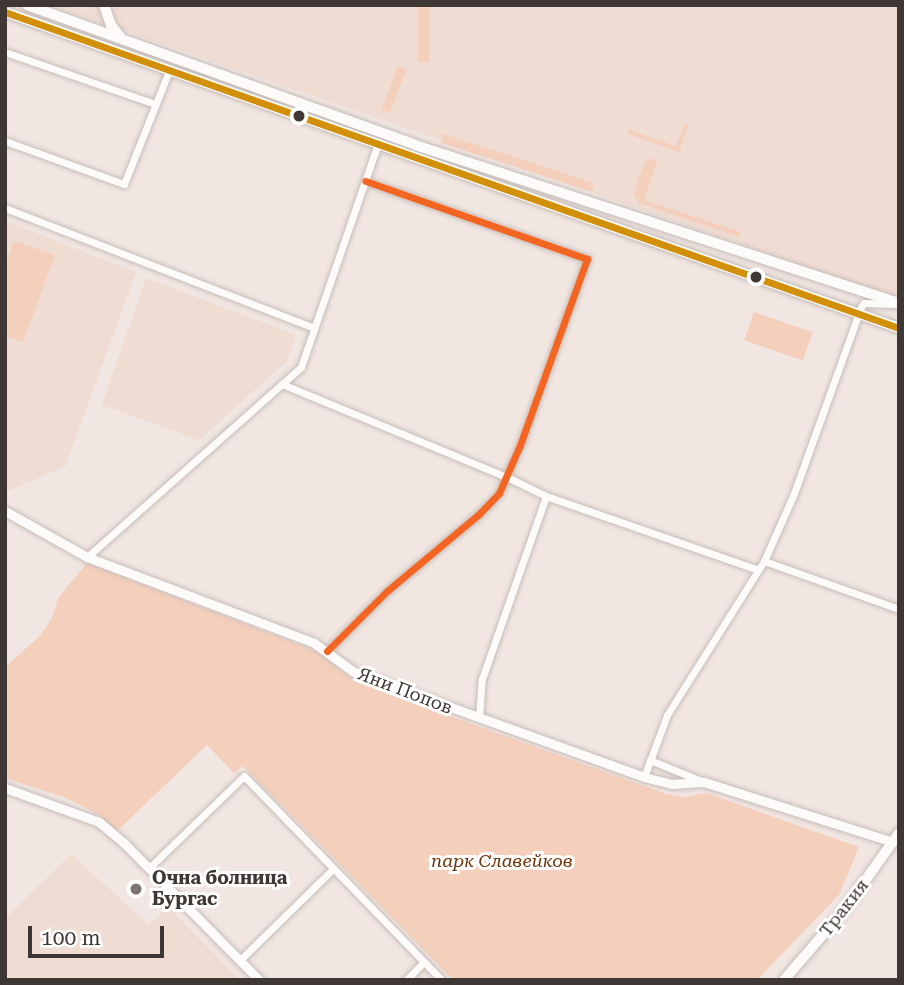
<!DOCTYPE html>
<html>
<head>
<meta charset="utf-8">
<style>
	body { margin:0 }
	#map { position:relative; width:904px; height:985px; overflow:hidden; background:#f1e6e1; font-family:"Roboto Serif",serif }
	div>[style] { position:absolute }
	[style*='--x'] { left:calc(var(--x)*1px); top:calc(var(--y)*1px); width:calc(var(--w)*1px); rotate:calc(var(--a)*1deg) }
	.built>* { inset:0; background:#efdcd2 }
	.green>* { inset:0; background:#f4cfbc; transform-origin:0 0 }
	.roads { filter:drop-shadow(0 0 2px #c6bdb9) drop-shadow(0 0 2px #c6bdb9) }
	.minor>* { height:7px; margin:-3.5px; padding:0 3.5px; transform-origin:3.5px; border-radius:3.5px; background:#fdfbfa }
	.tertiary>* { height:9px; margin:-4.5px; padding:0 4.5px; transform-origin:4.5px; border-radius:4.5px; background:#fdfbfa }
	.secondary>* { height:10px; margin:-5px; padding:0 5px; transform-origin:5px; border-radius:5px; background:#fdfbfa }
	.bus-1>* { height:7px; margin:-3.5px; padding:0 3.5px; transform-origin:3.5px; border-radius:3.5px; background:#d2900a }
	.bus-2>* { height:7px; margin:-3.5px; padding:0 3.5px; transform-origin:3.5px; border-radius:3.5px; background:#f26522 }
	.dots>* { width:19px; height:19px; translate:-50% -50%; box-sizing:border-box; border:4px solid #fff; border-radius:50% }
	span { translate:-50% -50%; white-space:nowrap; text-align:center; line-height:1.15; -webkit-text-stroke:6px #fff; paint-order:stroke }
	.street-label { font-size:18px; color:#3e3733 }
	.park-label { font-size:18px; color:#713106; font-style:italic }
	.poi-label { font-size:18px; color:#3e3733; font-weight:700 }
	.left { translate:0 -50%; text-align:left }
	.frame { position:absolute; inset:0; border:7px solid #3e3733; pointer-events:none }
	.scale { position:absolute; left:28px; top:926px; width:136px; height:32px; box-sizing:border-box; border:4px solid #3e3733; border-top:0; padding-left:9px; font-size:21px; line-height:24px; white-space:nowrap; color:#3e3733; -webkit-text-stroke:5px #fff; paint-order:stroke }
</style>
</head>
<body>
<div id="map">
	<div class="built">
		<div style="clip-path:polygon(50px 5px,899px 5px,899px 298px,836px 277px)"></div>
		<div style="clip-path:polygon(8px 222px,136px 272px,65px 467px,5px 492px,5px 230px)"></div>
		<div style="clip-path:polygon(146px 278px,296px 335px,287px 361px,199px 440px,102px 405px)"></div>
		<div style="clip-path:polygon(71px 854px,149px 925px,168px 907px,240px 980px,5px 980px,5px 919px)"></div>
	</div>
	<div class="green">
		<div style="left:418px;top:5px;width:11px;height:57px"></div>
		<div style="left:398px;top:66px;width:9px;height:47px;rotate:21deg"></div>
		<div style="clip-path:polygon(684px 125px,688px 126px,679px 152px,628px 134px,629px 130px,676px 146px)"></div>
		<div style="left:443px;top:134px;width:159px;height:9px;rotate:18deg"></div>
		<div style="clip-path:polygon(653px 158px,657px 161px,644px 200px,740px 232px,739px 237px,638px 203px,634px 193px,644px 163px)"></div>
		<div style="clip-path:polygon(14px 241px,55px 255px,23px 342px,5px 336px,5px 265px)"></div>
		<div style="left:754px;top:312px;width:62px;height:30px;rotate:19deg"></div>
		<div style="clip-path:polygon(87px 563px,321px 653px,355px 682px,666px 794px,684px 797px,706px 793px,859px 847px,839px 895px,757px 980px,453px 980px,243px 766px,234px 773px,207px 745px,117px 831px,98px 814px,66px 798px,5px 778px,5px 667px,40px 636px,52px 618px,58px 598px)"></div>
	</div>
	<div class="roads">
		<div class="minor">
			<div style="--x:5;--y:52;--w:159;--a:19.1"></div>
			<div style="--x:5;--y:141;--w:127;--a:19.9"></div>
			<div style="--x:124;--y:184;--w:122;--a:-68.3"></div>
			<div style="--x:5;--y:208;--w:331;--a:21.2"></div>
			<div style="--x:282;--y:384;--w:243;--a:22.5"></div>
			<div style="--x:507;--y:477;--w:43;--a:26"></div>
			<div style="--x:546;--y:496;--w:222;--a:19.2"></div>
			<div style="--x:87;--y:557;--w:286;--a:-41.6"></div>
			<div style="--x:301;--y:367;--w:234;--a:-71"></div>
			<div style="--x:764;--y:561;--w:143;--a:19.6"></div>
			<div style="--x:327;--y:651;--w:85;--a:-45"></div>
			<div style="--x:387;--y:591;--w:120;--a:-39.9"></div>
			<div style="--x:479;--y:514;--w:29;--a:-46"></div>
			<div style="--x:499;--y:493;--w:52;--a:-66.4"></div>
			<div style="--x:520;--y:445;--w:198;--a:-70.2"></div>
			<div style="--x:587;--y:259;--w:235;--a:-160.6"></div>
			<div style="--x:479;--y:718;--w:39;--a:-86"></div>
			<div style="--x:482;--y:679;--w:194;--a:-70.7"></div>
			<div style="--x:650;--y:760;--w:58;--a:22.2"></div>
			<div style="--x:644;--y:777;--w:66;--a:-69.6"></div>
			<div style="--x:667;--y:715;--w:182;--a:-57.8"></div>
			<div style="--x:764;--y:561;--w:71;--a:-66"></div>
			<div style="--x:793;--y:496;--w:201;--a:-70.2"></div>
			<div style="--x:861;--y:307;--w:5;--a:-53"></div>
			<div style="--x:864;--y:303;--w:31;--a:2"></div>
			<div style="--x:149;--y:868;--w:132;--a:-44.1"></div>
			<div style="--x:244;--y:776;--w:284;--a:45.9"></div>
			<div style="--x:240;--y:960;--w:130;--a:-44.4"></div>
			<div style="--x:406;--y:980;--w:25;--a:-45"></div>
		</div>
		<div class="tertiary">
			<div style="--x:5;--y:511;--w:94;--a:29.3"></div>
			<div style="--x:87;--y:557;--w:243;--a:20.7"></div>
			<div style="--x:314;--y:643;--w:49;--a:35.9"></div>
			<div style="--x:354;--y:672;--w:308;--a:19.9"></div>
			<div style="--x:644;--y:777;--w:29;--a:14"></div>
			<div style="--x:672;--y:784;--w:32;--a:-4"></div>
			<div style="--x:704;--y:782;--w:198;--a:17.6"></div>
			<div style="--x:5;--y:788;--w:100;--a:19.9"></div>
			<div style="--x:99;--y:822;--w:33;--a:40"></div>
			<div style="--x:124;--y:843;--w:192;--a:45.4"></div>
		</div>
		<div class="secondary">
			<div style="--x:27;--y:5;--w:412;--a:19.8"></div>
			<div style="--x:415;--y:145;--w:509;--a:18.08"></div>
			<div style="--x:104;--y:5;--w:21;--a:71"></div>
			<div style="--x:111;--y:25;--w:16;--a:52"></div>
			<div style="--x:5;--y:12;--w:948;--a:19.47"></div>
			<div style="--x:784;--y:980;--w:94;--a:-49.3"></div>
			<div style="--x:845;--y:909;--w:93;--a:-54.6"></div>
		</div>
	</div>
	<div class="bus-1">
		<div style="--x:5;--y:12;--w:948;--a:19.47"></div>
	</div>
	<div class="bus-2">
		<div style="--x:327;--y:651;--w:85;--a:-45"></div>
		<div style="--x:387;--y:591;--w:120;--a:-39.9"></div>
		<div style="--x:479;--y:514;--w:29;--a:-46"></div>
		<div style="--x:499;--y:493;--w:52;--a:-66.4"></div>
		<div style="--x:520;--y:445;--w:198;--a:-70.2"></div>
		<div style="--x:587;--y:259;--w:235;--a:-160.6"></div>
	</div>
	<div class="dots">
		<div style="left:299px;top:116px;background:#3e3733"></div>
		<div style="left:756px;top:277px;background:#3e3733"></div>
		<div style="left:136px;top:889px;background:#7d7470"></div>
	</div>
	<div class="street-label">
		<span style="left:405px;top:691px;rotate:21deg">Яни Попов</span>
		<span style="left:844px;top:908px;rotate:-52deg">Тракия</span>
	</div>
	<div class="park-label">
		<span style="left:502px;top:861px">парк Славейков</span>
	</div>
	<div class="poi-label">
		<span class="left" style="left:152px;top:889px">Oчна болница<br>Бургас</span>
	</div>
	<div class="frame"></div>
	<div class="scale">100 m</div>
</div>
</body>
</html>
